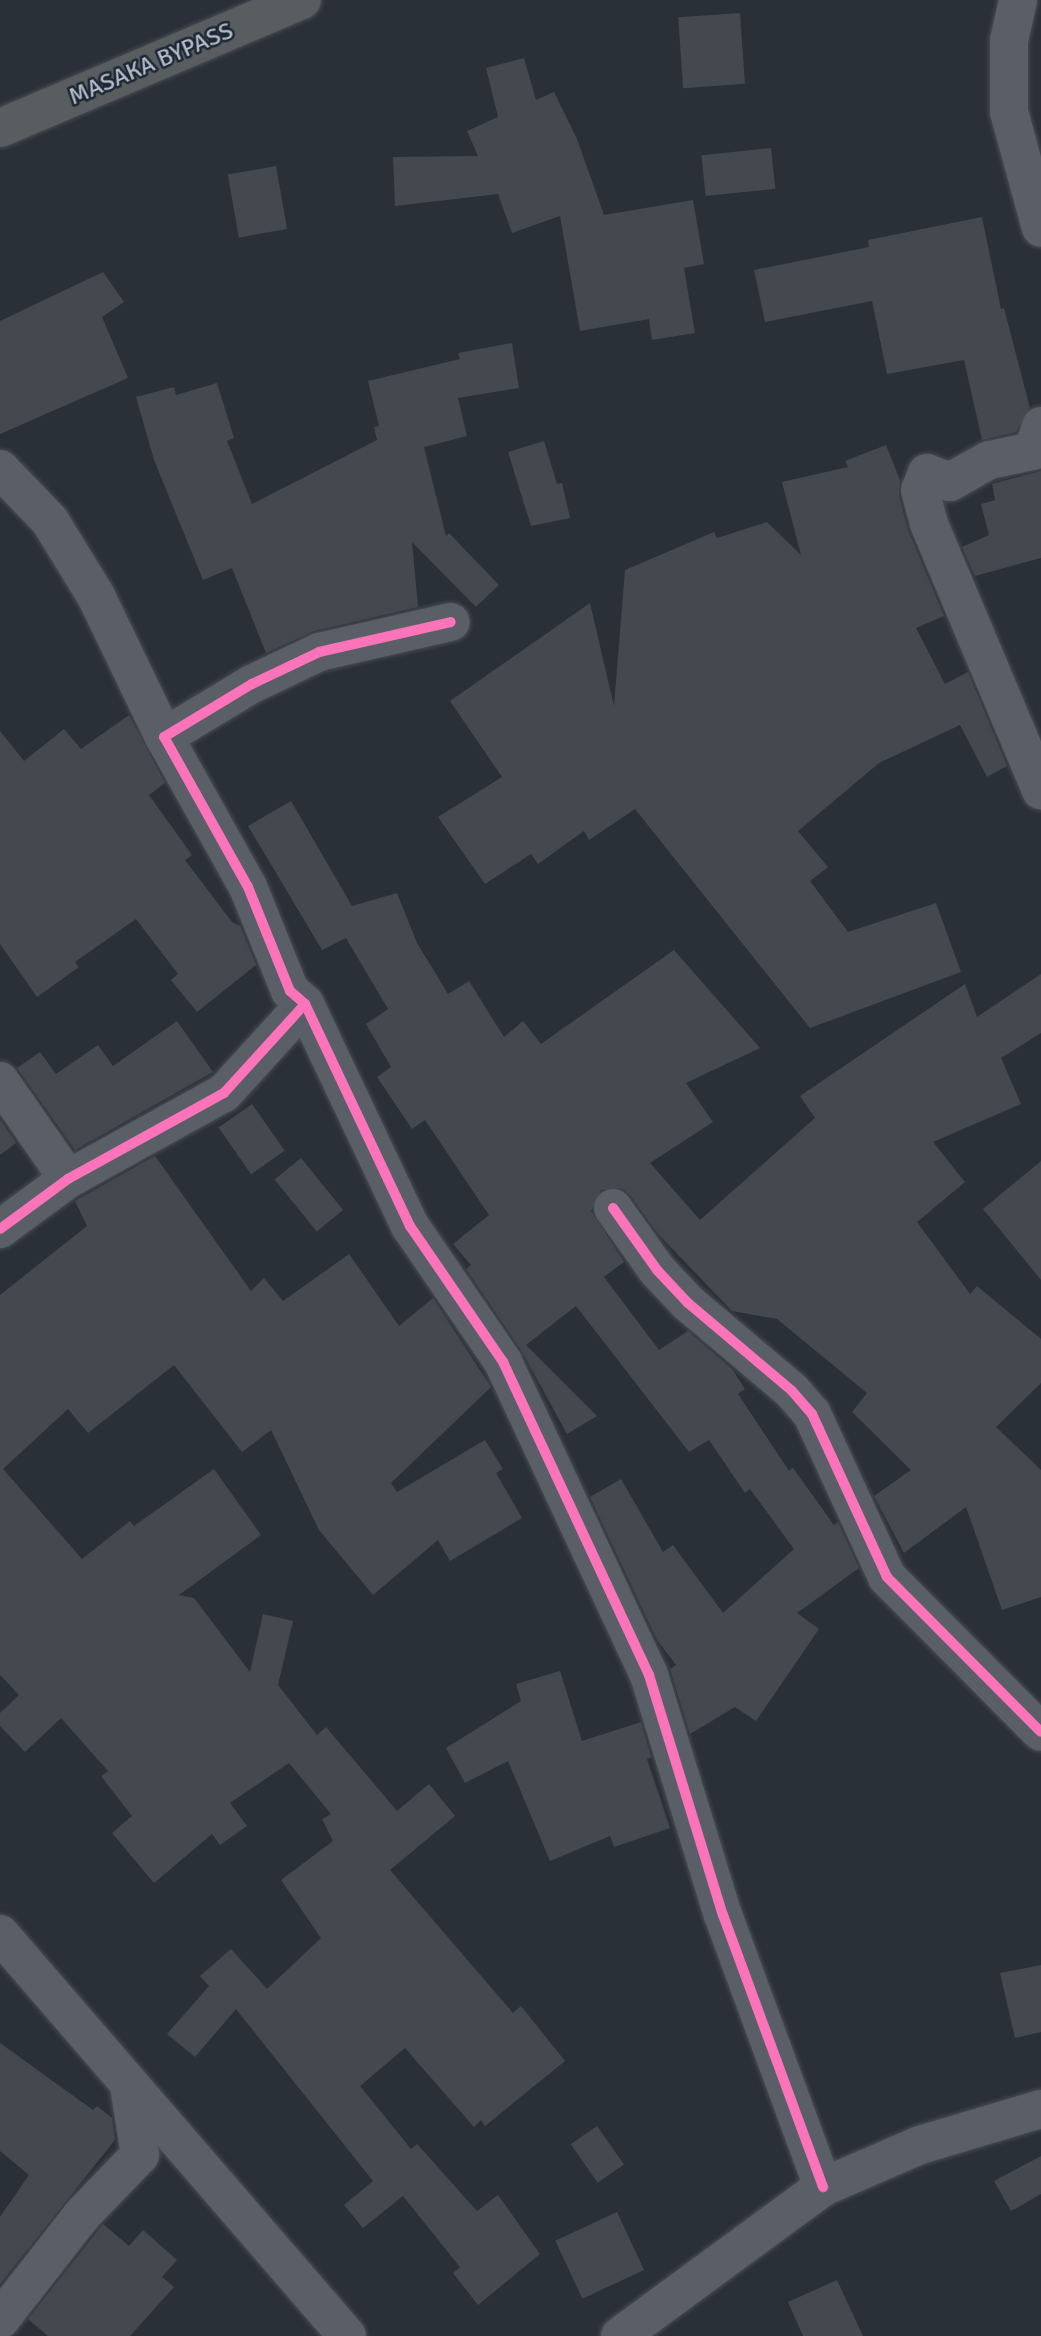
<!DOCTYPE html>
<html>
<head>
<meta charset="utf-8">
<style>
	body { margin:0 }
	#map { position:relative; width:1041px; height:2336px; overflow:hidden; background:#2a3038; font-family:Signika,sans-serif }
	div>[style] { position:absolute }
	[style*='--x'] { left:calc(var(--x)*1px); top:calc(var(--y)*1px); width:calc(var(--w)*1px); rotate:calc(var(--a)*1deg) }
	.building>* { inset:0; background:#444950; transform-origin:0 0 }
	.roads { filter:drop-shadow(0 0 2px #484c53) drop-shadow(0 0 2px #484c53) }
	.minor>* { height:38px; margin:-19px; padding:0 19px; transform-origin:19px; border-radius:19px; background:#5a5e66 }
	.highway>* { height:38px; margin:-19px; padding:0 19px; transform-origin:19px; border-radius:19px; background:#5a5d60 }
	.cycleway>* { height:10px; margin:-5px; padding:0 5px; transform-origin:5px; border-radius:5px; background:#fb73b8 }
	span { translate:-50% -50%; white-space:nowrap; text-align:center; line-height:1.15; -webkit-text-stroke:5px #1d2633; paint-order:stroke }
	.street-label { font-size:24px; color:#b4bcc9 }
</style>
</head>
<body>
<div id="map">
	<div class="building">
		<div style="left:740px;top:13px;width:71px;height:62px;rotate:86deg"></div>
		<div style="clip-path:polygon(524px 58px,536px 100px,554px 92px,577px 139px,604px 215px,693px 200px,704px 264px,684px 268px,695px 333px,652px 340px,649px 319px,580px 331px,560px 216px,512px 233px,498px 194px,395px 206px,393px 157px,478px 156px,467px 131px,498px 117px,486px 68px)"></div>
		<div style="left:771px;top:148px;width:41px;height:70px;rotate:84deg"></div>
		<div style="left:276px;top:166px;width:64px;height:49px;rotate:80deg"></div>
		<div style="clip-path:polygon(982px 217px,1001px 309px,1004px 308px,1030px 408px,1016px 432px,982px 440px,964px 360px,887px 374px,872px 301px,765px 322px,754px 270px,869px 247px,868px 240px)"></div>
		<div style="clip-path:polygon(103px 272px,124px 302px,102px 317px,128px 378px,0 434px,0 321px)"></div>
		<div style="clip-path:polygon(512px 343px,519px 388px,458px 398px,467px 436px,424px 447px,446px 536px,449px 533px,499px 585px,476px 607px,412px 542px,418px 607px,314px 631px,266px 653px,232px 568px,203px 580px,154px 460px,136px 397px,174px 387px,176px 395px,217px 383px,234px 438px,227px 441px,252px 504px,377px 440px,374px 427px,379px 426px,368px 381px,460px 359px,458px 353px)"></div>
		<div style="clip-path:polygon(544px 441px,557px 484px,562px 483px,570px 518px,531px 526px,508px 452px)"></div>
		<div style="clip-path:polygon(886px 445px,900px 480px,899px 496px,908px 530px,944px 616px,916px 628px,945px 684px,968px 672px,1007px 766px,987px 777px,960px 725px,879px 763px,798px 831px,828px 867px,810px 881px,848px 932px,936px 903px,961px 972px,810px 1028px,635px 809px,589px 840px,584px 831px,538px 864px,531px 854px,485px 884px,438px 817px,502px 777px,450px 701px,590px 603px,614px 706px,625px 570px,714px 532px,717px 538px,767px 522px,801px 555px,782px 482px,848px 467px,845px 461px)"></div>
		<div style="clip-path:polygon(1041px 471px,1041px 558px,975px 576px,962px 547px,989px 535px,981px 504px,995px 500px,992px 484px)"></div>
		<div style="clip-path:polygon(129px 715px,165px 783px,149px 795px,192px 855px,185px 860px,232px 922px,240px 926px,256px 965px,197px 1012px,171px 980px,178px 974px,136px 919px,75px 962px,79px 967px,37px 997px,0 944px,0 731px,24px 761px,64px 729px,81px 749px)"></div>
		<div style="clip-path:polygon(291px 801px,352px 906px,397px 893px,417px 943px,448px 994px,469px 981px,504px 1037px,523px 1021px,541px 1044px,674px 950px,760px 1048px,686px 1083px,713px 1122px,650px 1163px,700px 1220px,815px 1118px,800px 1096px,965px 984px,977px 1017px,1041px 974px,1041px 1033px,1001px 1058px,1021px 1104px,933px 1142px,965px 1182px,917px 1222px,970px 1294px,977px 1286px,1041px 1339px,1041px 1383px,996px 1427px,1041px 1470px,1041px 1597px,1002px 1610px,966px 1507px,904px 1553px,874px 1496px,911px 1470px,852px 1412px,867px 1393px,777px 1319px,732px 1311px,659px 1235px,630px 1195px,621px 1188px,601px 1190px,591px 1211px,624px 1262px,604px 1277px,659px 1350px,688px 1331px,732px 1369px,745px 1389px,738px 1394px,789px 1471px,793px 1468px,834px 1525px,838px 1522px,859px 1568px,797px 1613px,819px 1629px,756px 1721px,735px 1707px,690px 1734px,670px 1669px,676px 1665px,657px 1640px,590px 1497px,621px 1479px,663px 1552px,673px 1545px,723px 1613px,794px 1549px,750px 1489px,745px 1493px,709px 1440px,689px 1452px,576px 1306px,526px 1345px,597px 1416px,567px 1434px,521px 1350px,466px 1269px,471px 1265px,453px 1244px,489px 1215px,425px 1120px,412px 1129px,377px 1077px,391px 1067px,366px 1024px,388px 1009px,346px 938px,322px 950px,248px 826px)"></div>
		<div style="clip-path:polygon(177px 1021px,213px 1072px,75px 1150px,17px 1068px,40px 1052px,56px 1074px,98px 1045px,113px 1066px)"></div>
		<div style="left:252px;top:1104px;width:57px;height:41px;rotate:55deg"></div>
		<div style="clip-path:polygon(0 1119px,16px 1143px,0 1155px)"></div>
		<div style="clip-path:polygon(155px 1156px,251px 1291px,264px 1278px,283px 1301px,349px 1254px,399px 1326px,433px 1298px,491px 1387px,391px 1483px,397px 1492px,485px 1440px,503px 1469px,496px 1473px,522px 1518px,450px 1561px,438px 1540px,373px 1595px,319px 1530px,271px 1430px,242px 1452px,174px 1365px,88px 1433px,68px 1409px,3px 1469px,82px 1559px,130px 1521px,134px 1526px,214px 1469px,261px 1535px,179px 1595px,194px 1598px,250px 1672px,263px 1614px,293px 1621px,278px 1685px,317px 1735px,326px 1727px,397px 1811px,429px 1784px,455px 1816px,390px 1870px,513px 2013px,521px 2006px,565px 2061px,485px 2126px,481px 2120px,474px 2127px,405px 2048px,360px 2086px,411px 2149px,417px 2144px,477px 2211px,498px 2195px,540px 2254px,478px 2305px,453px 2273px,460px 2267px,403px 2196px,363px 2228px,344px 2205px,373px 2181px,236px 2009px,195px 2057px,167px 2034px,209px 1986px,200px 1976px,231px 1949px,267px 1989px,321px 1938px,281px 1880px,333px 1841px,322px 1819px,331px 1814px,289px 1763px,230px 1803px,247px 1826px,220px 1845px,212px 1834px,154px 1883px,112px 1833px,132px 1816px,101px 1776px,108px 1771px,61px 1718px,25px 1752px,0 1726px,0 1713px,19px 1695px,0 1675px,0 1295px,87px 1226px,75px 1201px)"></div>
		<div style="left:301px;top:1158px;width:67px;height:34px;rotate:51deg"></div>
		<div style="clip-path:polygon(1041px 1161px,1041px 1280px,983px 1209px)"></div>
		<div style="clip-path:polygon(560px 1671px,582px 1741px,641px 1722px,651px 1757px,647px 1759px,670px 1828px,614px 1847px,610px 1836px,550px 1861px,508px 1761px,465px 1783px,446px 1748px,521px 1701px,516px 1684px)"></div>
		<div style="clip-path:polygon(1041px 1965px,1041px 2032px,1015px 2038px,1000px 1973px)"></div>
		<div style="clip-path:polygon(0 2043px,93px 2110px,97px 2106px,112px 2118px,115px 2140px,0 2284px,0 2217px,29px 2175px,0 2151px)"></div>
		<div style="left:597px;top:2126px;width:47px;height:32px;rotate:55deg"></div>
		<div style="clip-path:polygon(1041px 2156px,1041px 2194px,1011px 2211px,994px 2181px)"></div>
		<div style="left:617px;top:2212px;width:64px;height:68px;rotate:65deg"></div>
		<div style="clip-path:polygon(103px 2224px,129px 2246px,143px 2230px,177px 2260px,162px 2277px,174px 2287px,130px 2336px,48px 2336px,28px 2319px)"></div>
		<div style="clip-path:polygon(837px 2280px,863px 2336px,803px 2336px,788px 2302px)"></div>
	</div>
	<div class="roads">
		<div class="minor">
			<div style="--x:1018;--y:0;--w:42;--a:102.4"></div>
			<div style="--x:1009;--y:41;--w:71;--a:90"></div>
			<div style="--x:1009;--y:112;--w:120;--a:74.6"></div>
			<div style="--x:1041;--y:426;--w:26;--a:108"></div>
			<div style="--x:1033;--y:451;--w:45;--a:168.4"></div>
			<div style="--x:989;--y:460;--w:45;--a:150.6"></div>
			<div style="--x:950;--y:482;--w:25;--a:-159"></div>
			<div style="--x:927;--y:473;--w:18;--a:112"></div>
			<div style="--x:920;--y:490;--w:35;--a:75"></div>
			<div style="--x:929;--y:524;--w:289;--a:67.2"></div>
			<div style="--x:0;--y:469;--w:72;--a:46.1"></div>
			<div style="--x:50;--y:521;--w:88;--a:58.5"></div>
			<div style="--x:96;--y:596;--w:157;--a:64.3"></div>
			<div style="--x:305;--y:1004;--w:246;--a:64.7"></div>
			<div style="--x:410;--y:1226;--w:165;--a:55.6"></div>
			<div style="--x:503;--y:1362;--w:345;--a:65"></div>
			<div style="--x:649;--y:1675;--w:251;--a:72.9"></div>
			<div style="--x:723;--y:1915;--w:290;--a:69.8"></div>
			<div style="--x:0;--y:1081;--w:119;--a:55.2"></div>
			<div style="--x:613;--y:1208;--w:76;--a:54.6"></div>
			<div style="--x:657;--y:1270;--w:45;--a:46.8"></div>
			<div style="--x:688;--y:1303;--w:136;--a:40.2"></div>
			<div style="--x:792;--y:1391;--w:30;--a:49"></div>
			<div style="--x:812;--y:1414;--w:179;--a:65.3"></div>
			<div style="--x:887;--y:1577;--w:218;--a:45.2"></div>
			<div style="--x:0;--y:1229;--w:84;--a:-36.3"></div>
			<div style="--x:68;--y:1179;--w:178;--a:-28.9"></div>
			<div style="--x:224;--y:1093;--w:120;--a:-47.7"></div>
			<div style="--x:305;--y:1004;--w:20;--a:-139"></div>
			<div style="--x:290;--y:991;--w:112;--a:-112"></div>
			<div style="--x:248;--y:887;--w:172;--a:-119.2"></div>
			<div style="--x:164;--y:737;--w:103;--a:-31.1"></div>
			<div style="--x:252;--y:684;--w:74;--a:-25.5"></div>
			<div style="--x:319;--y:652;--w:135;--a:-12.8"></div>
			<div style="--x:0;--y:1934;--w:531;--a:49.2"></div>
			<div style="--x:0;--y:2320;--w:133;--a:-52"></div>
			<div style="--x:82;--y:2215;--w:83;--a:-46"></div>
			<div style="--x:140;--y:2155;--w:70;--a:-99.1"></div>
			<div style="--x:620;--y:2336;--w:252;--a:-36.3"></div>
			<div style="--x:823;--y:2187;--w:106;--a:-23.4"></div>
			<div style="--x:920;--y:2145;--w:126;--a:-16.6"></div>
		</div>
		<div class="highway">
			<div style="--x:0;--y:128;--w:328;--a:-23"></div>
		</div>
	</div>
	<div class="cycleway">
		<div style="--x:305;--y:1004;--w:246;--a:64.7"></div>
		<div style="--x:410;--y:1226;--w:165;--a:55.6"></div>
		<div style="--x:503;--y:1362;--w:345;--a:65"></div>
		<div style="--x:649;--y:1675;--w:251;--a:72.9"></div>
		<div style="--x:723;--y:1915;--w:290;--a:69.8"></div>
		<div style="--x:613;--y:1208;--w:76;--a:54.6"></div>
		<div style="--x:657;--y:1270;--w:45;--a:46.8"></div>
		<div style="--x:688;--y:1303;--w:136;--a:40.2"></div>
		<div style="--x:792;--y:1391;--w:30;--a:49"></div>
		<div style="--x:812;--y:1414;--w:179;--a:65.3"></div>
		<div style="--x:887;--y:1577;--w:218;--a:45.2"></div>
		<div style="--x:0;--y:1229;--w:84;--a:-36.3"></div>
		<div style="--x:68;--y:1179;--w:178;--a:-28.9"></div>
		<div style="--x:224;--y:1093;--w:120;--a:-47.7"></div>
		<div style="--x:305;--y:1004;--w:20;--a:-139"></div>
		<div style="--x:290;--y:991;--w:112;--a:-112"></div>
		<div style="--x:248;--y:887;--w:172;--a:-119.2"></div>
		<div style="--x:164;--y:737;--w:103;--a:-31.1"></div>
		<div style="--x:252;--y:684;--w:74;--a:-25.5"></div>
		<div style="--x:319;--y:652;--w:135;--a:-12.8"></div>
	</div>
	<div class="street-label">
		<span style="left:151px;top:64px;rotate:-23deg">MASAKA BYPASS</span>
	</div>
</div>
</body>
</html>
